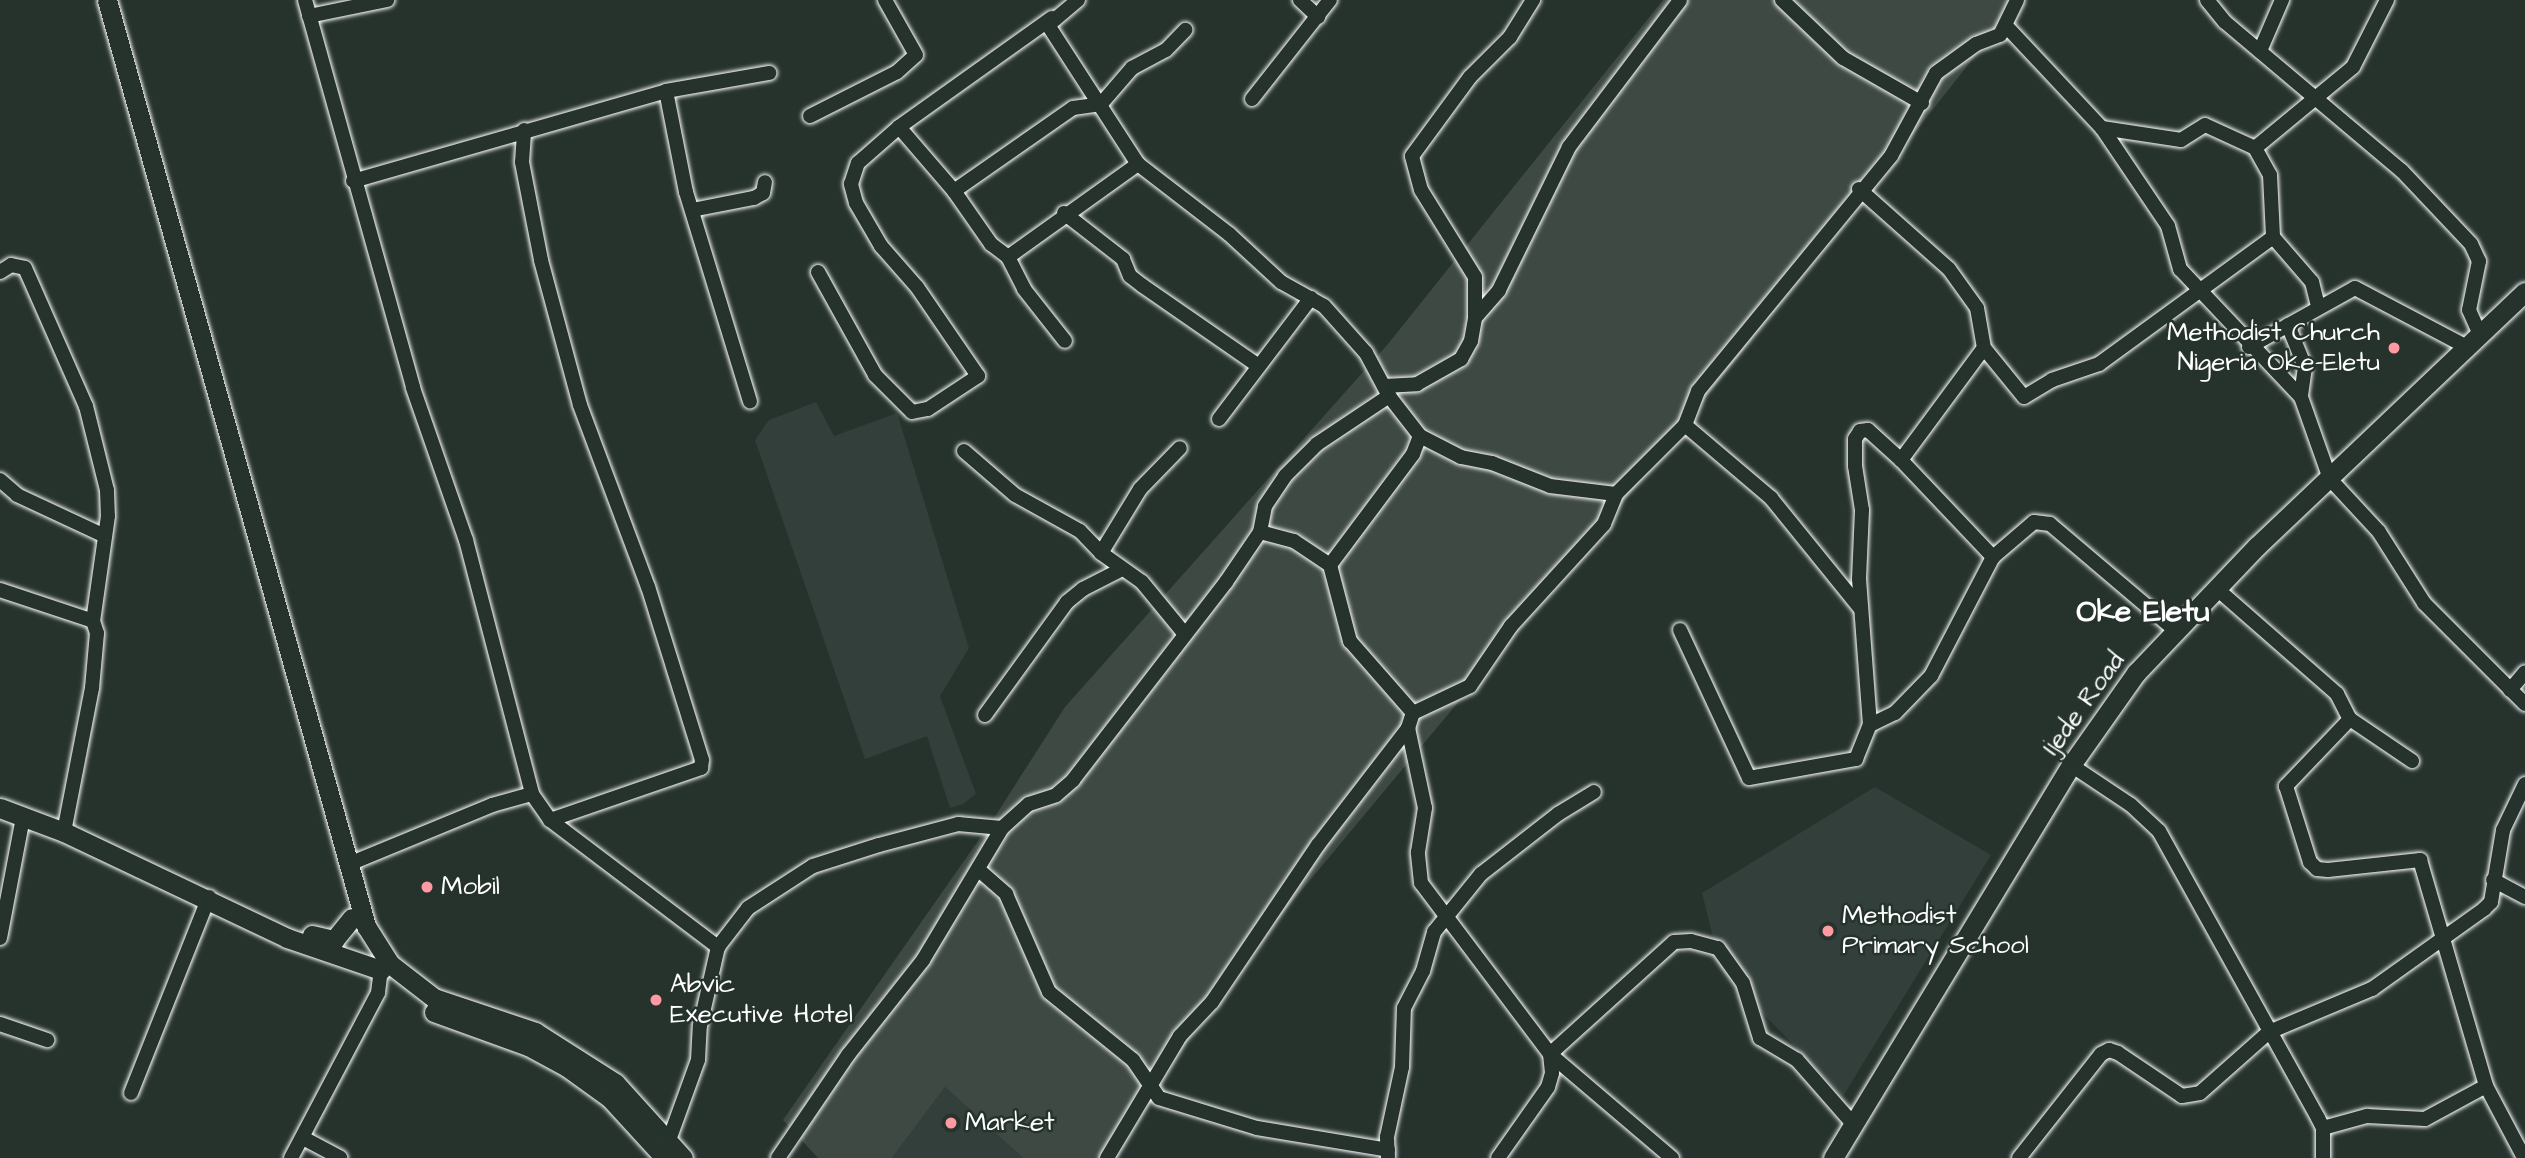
<!DOCTYPE html>
<html>
<head>
<meta charset="utf-8">
<style>
	body { margin:0 }
	#map { position:relative; width:2525px; height:1158px; overflow:hidden; background:#26332d; font-family:"Architects Daughter",sans-serif }
	div>[style] { position:absolute }
	[style*='--x'] { left:calc(var(--x)*1px); top:calc(var(--y)*1px); width:calc(var(--w)*1px); rotate:calc(var(--a)*1deg) }
	.built>* { inset:0; background:#333f3a }
	.green>* { inset:0; background:#3e4944 }
	.roads { filter:drop-shadow(0 0 2px #fff) drop-shadow(0 0 2px #fff) }
	.street>* { height:14px; margin:-7px; padding:0 7px; transform-origin:7px; border-radius:7px; background:#26332d }
	.secondary>* { height:19px; margin:-9.5px; padding:0 9.5px; transform-origin:9.5px; border-radius:9.5px; background:#26332d }
	.dots>* { width:19px; height:19px; translate:-50% -50%; box-sizing:border-box; border:4px solid #26332d; border-radius:50% }
	span { translate:-50% -50%; white-space:nowrap; text-align:center; line-height:1.15; -webkit-text-stroke:5px #26332d; paint-order:stroke }
	.poi-label { font-size:26px; color:#fff }
	.right { translate:-100% -50%; text-align:right }
	.left { translate:0 -50%; text-align:left }
	.street-label { font-size:26px; color:#fff }
	.quarter-label { font-size:30px; color:#fff; font-weight:700 }
</style>
</head>
<body>
<div id="map">
	<div class="built">
		<div style="clip-path:polygon(816px 402px,834px 436px,897px 413px,969px 648px,940px 696px,976px 794px,963px 804px,950px 808px,927px 736px,865px 759px,755px 440px,769px 420px)"></div>
		<div style="clip-path:polygon(1875px 787px,1991px 855px,1843px 1096px,1721px 970px,1702px 893px)"></div>
		<div style="clip-path:polygon(945px 1087px,1023px 1158px,892px 1158px)"></div>
	</div>
	<div class="green">
		<div style="clip-path:polygon(1663px 0,2019px 0,1604px 527px,1266px 933px,1103px 1158px,1023px 1158px,945px 1087px,892px 1158px,818px 1158px,783px 1120px,994px 818px,1065px 707px,1388px 344px)"></div>
	</div>
	<div class="roads">
		<div class="street">
			<div style="--x:305;--y:0;--w:403;--a:74.4"></div>
			<div style="--x:413;--y:388;--w:161;--a:70.8"></div>
			<div style="--x:466;--y:540;--w:262;--a:75.4"></div>
			<div style="--x:1078;--y:0;--w:39;--a:140"></div>
			<div style="--x:1048;--y:25;--w:166;--a:57.1"></div>
			<div style="--x:1138;--y:164;--w:115;--a:37.6"></div>
			<div style="--x:1229;--y:234;--w:71;--a:42.7"></div>
			<div style="--x:1281;--y:282;--w:49;--a:29.2"></div>
			<div style="--x:1324;--y:306;--w:63;--a:48.2"></div>
			<div style="--x:1366;--y:353;--w:49;--a:61.9"></div>
			<div style="--x:1389;--y:396;--w:51;--a:52.2"></div>
			<div style="--x:1420;--y:436;--w:46;--a:27.1"></div>
			<div style="--x:1461;--y:457;--w:32;--a:11"></div>
			<div style="--x:1492;--y:463;--w:62;--a:21.6"></div>
			<div style="--x:1550;--y:486;--w:66;--a:6.9"></div>
			<div style="--x:1300;--y:0;--w:25;--a:43"></div>
			<div style="--x:1782;--y:0;--w:84;--a:43.6"></div>
			<div style="--x:1843;--y:58;--w:91;--a:29.7"></div>
			<div style="--x:2207;--y:0;--w:28;--a:51"></div>
			<div style="--x:2225;--y:22;--w:231;--a:40.1"></div>
			<div style="--x:2402;--y:171;--w:100;--a:46.6"></div>
			<div style="--x:2471;--y:244;--w:19;--a:65"></div>
			<div style="--x:2479;--y:261;--w:50;--a:101.5"></div>
			<div style="--x:2469;--y:310;--w:27;--a:66"></div>
			<div style="--x:309;--y:16;--w:80;--a:-11.6"></div>
			<div style="--x:2007;--y:27;--w:139;--a:46.8"></div>
			<div style="--x:2102;--y:128;--w:118;--a:56"></div>
			<div style="--x:2168;--y:226;--w:45;--a:74.4"></div>
			<div style="--x:2180;--y:269;--w:176;--a:46.6"></div>
			<div style="--x:2301;--y:397;--w:87;--a:70.5"></div>
			<div style="--x:2330;--y:479;--w:72;--a:47.2"></div>
			<div style="--x:2379;--y:532;--w:84;--a:57.6"></div>
			<div style="--x:2424;--y:603;--w:143;--a:45"></div>
			<div style="--x:2260;--y:51;--w:56;--a:-66.7"></div>
			<div style="--x:666;--y:91;--w:105;--a:-9.9"></div>
			<div style="--x:1252;--y:99;--w:126;--a:-51.8"></div>
			<div style="--x:810;--y:116;--w:97;--a:-26.8"></div>
			<div style="--x:897;--y:72;--w:25;--a:-42"></div>
			<div style="--x:916;--y:55;--w:63;--a:-119.4"></div>
			<div style="--x:899;--y:127;--w:84;--a:49.3"></div>
			<div style="--x:954;--y:191;--w:65;--a:55.1"></div>
			<div style="--x:991;--y:244;--w:21;--a:37"></div>
			<div style="--x:1008;--y:257;--w:36;--a:63"></div>
			<div style="--x:1024;--y:289;--w:66;--a:51.7"></div>
			<div style="--x:2102;--y:128;--w:80;--a:8.6"></div>
			<div style="--x:2181;--y:140;--w:28;--a:-32"></div>
			<div style="--x:2205;--y:125;--w:55;--a:24.7"></div>
			<div style="--x:2255;--y:148;--w:31;--a:61"></div>
			<div style="--x:2270;--y:175;--w:62;--a:87.2"></div>
			<div style="--x:2273;--y:237;--w:60;--a:49.1"></div>
			<div style="--x:2312;--y:282;--w:25;--a:76"></div>
			<div style="--x:2255;--y:148;--w:127;--a:-39.6"></div>
			<div style="--x:2353;--y:67;--w:75;--a:-63.1"></div>
			<div style="--x:353;--y:181;--w:326;--a:-16"></div>
			<div style="--x:666;--y:91;--w:103;--a:78.8"></div>
			<div style="--x:686;--y:192;--w:219;--a:73"></div>
			<div style="--x:1859;--y:189;--w:120;--a:41.6"></div>
			<div style="--x:1949;--y:269;--w:48;--a:54.3"></div>
			<div style="--x:1977;--y:308;--w:41;--a:80.1"></div>
			<div style="--x:1984;--y:348;--w:63;--a:50.8"></div>
			<div style="--x:2024;--y:397;--w:33;--a:-31"></div>
			<div style="--x:2052;--y:380;--w:50;--a:-18.8"></div>
			<div style="--x:2099;--y:364;--w:215;--a:-36.1"></div>
			<div style="--x:954;--y:191;--w:145;--a:-34.9"></div>
			<div style="--x:1073;--y:108;--w:28;--a:-8"></div>
			<div style="--x:1101;--y:104;--w:48;--a:-49.3"></div>
			<div style="--x:1132;--y:68;--w:38;--a:-28"></div>
			<div style="--x:1166;--y:50;--w:28;--a:-46"></div>
			<div style="--x:692;--y:210;--w:63;--a:-11"></div>
			<div style="--x:754;--y:198;--w:10;--a:-29"></div>
			<div style="--x:763;--y:193;--w:11;--a:-80"></div>
			<div style="--x:1064;--y:213;--w:75;--a:37.9"></div>
			<div style="--x:1123;--y:259;--w:18;--a:68"></div>
			<div style="--x:1130;--y:276;--w:16;--a:38"></div>
			<div style="--x:1143;--y:286;--w:139;--a:34.7"></div>
			<div style="--x:1008;--y:257;--w:160;--a:-35.6"></div>
			<div style="--x:0;--y:272;--w:13;--a:-32"></div>
			<div style="--x:11;--y:265;--w:14;--a:12"></div>
			<div style="--x:25;--y:268;--w:151;--a:66.2"></div>
			<div style="--x:86;--y:406;--w:87;--a:76"></div>
			<div style="--x:107;--y:490;--w:26;--a:88"></div>
			<div style="--x:108;--y:516;--w:106;--a:98.1"></div>
			<div style="--x:818;--y:272;--w:118;--a:61"></div>
			<div style="--x:875;--y:375;--w:52;--a:45"></div>
			<div style="--x:912;--y:412;--w:16;--a:-11"></div>
			<div style="--x:928;--y:409;--w:60;--a:-33.4"></div>
			<div style="--x:978;--y:376;--w:108;--a:-124.4"></div>
			<div style="--x:917;--y:287;--w:55;--a:-131.3"></div>
			<div style="--x:881;--y:246;--w:50;--a:-120.2"></div>
			<div style="--x:856;--y:203;--w:20;--a:-105"></div>
			<div style="--x:851;--y:184;--w:22;--a:-72"></div>
			<div style="--x:858;--y:163;--w:55;--a:-41.3"></div>
			<div style="--x:899;--y:127;--w:188;--a:-35.5"></div>
			<div style="--x:1475;--y:316;--w:39;--a:-90"></div>
			<div style="--x:1475;--y:277;--w:102;--a:-121.8"></div>
			<div style="--x:1421;--y:190;--w:35;--a:-105"></div>
			<div style="--x:1412;--y:156;--w:98;--a:-53.7"></div>
			<div style="--x:1470;--y:77;--w:57;--a:-45"></div>
			<div style="--x:1510;--y:37;--w:44;--a:-58.1"></div>
			<div style="--x:2288;--y:325;--w:45;--a:68"></div>
			<div style="--x:2305;--y:367;--w:30;--a:98"></div>
			<div style="--x:2249;--y:347;--w:121;--a:-29.1"></div>
			<div style="--x:2355;--y:288;--w:127;--a:27.8"></div>
			<div style="--x:1384;--y:386;--w:33;--a:-3"></div>
			<div style="--x:1417;--y:384;--w:51;--a:-29.6"></div>
			<div style="--x:1461;--y:359;--w:21;--a:-61"></div>
			<div style="--x:1471;--y:341;--w:23;--a:-80"></div>
			<div style="--x:1475;--y:318;--w:37;--a:-49"></div>
			<div style="--x:1499;--y:290;--w:159;--a:-63.9"></div>
			<div style="--x:1569;--y:147;--w:184;--a:-52.9"></div>
			<div style="--x:1219;--y:419;--w:152;--a:-52.8"></div>
			<div style="--x:1685;--y:425;--w:113;--a:40.3"></div>
			<div style="--x:1771;--y:498;--w:141;--a:51"></div>
			<div style="--x:964;--y:451;--w:67;--a:40.8"></div>
			<div style="--x:1015;--y:495;--w:74;--a:29"></div>
			<div style="--x:1080;--y:531;--w:30;--a:46"></div>
			<div style="--x:1101;--y:553;--w:50;--a:35.3"></div>
			<div style="--x:1142;--y:582;--w:65;--a:50.6"></div>
			<div style="--x:1901;--y:460;--w:139;--a:-53.5"></div>
			<div style="--x:0;--y:480;--w:23;--a:41"></div>
			<div style="--x:17;--y:495;--w:97;--a:25"></div>
			<div style="--x:1260;--y:532;--w:35;--a:15"></div>
			<div style="--x:1294;--y:541;--w:43;--a:33.7"></div>
			<div style="--x:1330;--y:565;--w:79;--a:75.3"></div>
			<div style="--x:1350;--y:641;--w:96;--a:48.8"></div>
			<div style="--x:1101;--y:553;--w:75;--a:-58.6"></div>
			<div style="--x:1140;--y:489;--w:57;--a:-45.7"></div>
			<div style="--x:1330;--y:565;--w:139;--a:-53.2"></div>
			<div style="--x:1413;--y:454;--w:19;--a:-69"></div>
			<div style="--x:2216;--y:588;--w:161;--a:41.2"></div>
			<div style="--x:2337;--y:694;--w:28;--a:63"></div>
			<div style="--x:2350;--y:719;--w:75;--a:34.1"></div>
			<div style="--x:0;--y:590;--w:98;--a:18.4"></div>
			<div style="--x:93;--y:621;--w:13;--a:72"></div>
			<div style="--x:97;--y:633;--w:55;--a:95.2"></div>
			<div style="--x:92;--y:688;--w:147;--a:101"></div>
			<div style="--x:1680;--y:630;--w:163;--a:65"></div>
			<div style="--x:1749;--y:778;--w:109;--a:-10.1"></div>
			<div style="--x:1856;--y:759;--w:37;--a:-68"></div>
			<div style="--x:1870;--y:725;--w:146;--a:-94.3"></div>
			<div style="--x:1859;--y:579;--w:69;--a:-87.5"></div>
			<div style="--x:1862;--y:510;--w:45;--a:-99"></div>
			<div style="--x:1855;--y:466;--w:27;--a:-90"></div>
			<div style="--x:1855;--y:439;--w:9;--a:-58"></div>
			<div style="--x:1860;--y:431;--w:8;--a:-7"></div>
			<div style="--x:1868;--y:430;--w:45;--a:42.3"></div>
			<div style="--x:1901;--y:460;--w:134;--a:46.5"></div>
			<div style="--x:2510;--y:690;--w:23;--a:-50"></div>
			<div style="--x:985;--y:715;--w:140;--a:-54"></div>
			<div style="--x:1067;--y:602;--w:21;--a:-39"></div>
			<div style="--x:1083;--y:589;--w:44;--a:-27.1"></div>
			<div style="--x:2350;--y:719;--w:93;--a:133.7"></div>
			<div style="--x:2286;--y:786;--w:80;--a:72.5"></div>
			<div style="--x:2310;--y:862;--w:10;--a:45"></div>
			<div style="--x:2317;--y:869;--w:11;--a:5"></div>
			<div style="--x:2328;--y:870;--w:93;--a:-6.2"></div>
			<div style="--x:2420;--y:860;--w:235;--a:73.7"></div>
			<div style="--x:2486;--y:1086;--w:77;--a:62.1"></div>
			<div style="--x:1870;--y:725;--w:28;--a:-26"></div>
			<div style="--x:1895;--y:713;--w:52;--a:-45.8"></div>
			<div style="--x:1931;--y:676;--w:134;--a:-62.5"></div>
			<div style="--x:1993;--y:557;--w:54;--a:-40.5"></div>
			<div style="--x:2034;--y:522;--w:16;--a:7"></div>
			<div style="--x:2050;--y:524;--w:164;--a:40.3"></div>
			<div style="--x:2071;--y:765;--w:72;--a:33.7"></div>
			<div style="--x:2131;--y:805;--w:38;--a:43"></div>
			<div style="--x:2159;--y:831;--w:328;--a:61"></div>
			<div style="--x:2318;--y:1118;--w:11;--a:63"></div>
			<div style="--x:2323;--y:1128;--w:30;--a:90"></div>
			<div style="--x:550;--y:820;--w:211;--a:37.1"></div>
			<div style="--x:349;--y:864;--w:155;--a:-22.4"></div>
			<div style="--x:492;--y:805;--w:41;--a:-15.4"></div>
			<div style="--x:532;--y:794;--w:32;--a:55"></div>
			<div style="--x:550;--y:820;--w:160;--a:-19"></div>
			<div style="--x:701;--y:768;--w:8;--a:-83"></div>
			<div style="--x:702;--y:760;--w:181;--a:-107.3"></div>
			<div style="--x:648;--y:587;--w:194;--a:-110.5"></div>
			<div style="--x:580;--y:405;--w:150;--a:-105.1"></div>
			<div style="--x:541;--y:260;--w:100;--a:-101"></div>
			<div style="--x:522;--y:162;--w:32;--a:-86"></div>
			<div style="--x:980;--y:871;--w:35;--a:41"></div>
			<div style="--x:1006;--y:894;--w:107;--a:66.3"></div>
			<div style="--x:1049;--y:992;--w:108;--a:39"></div>
			<div style="--x:1133;--y:1060;--w:46;--a:55.6"></div>
			<div style="--x:1159;--y:1098;--w:102;--a:17"></div>
			<div style="--x:1257;--y:1128;--w:133;--a:9.5"></div>
			<div style="--x:2493;--y:880;--w:36;--a:28"></div>
			<div style="--x:0;--y:938;--w:123;--a:-79.2"></div>
			<div style="--x:0;--y:1024;--w:50;--a:18.8"></div>
			<div style="--x:131;--y:1093;--w:211;--a:-68.3"></div>
			<div style="--x:2323;--y:1128;--w:46;--a:-15.3"></div>
			<div style="--x:2367;--y:1116;--w:58;--a:3"></div>
			<div style="--x:2425;--y:1119;--w:69;--a:-28.4"></div>
			<div style="--x:305;--y:1139;--w:40;--a:28"></div>
			<div style="--x:669;--y:1140;--w:85;--a:-70.1"></div>
			<div style="--x:698;--y:1060;--w:34;--a:-87"></div>
			<div style="--x:700;--y:1026;--w:81;--a:-77.2"></div>
			<div style="--x:718;--y:947;--w:49;--a:-52.4"></div>
			<div style="--x:748;--y:908;--w:77;--a:-32.9"></div>
			<div style="--x:813;--y:866;--w:69;--a:-17.7"></div>
			<div style="--x:879;--y:845;--w:82;--a:-14.9"></div>
			<div style="--x:958;--y:824;--w:44;--a:5.2"></div>
			<div style="--x:1388;--y:1157;--w:20;--a:-93"></div>
			<div style="--x:1387;--y:1137;--w:72;--a:-77.9"></div>
			<div style="--x:1402;--y:1067;--w:59;--a:-88.1"></div>
			<div style="--x:1404;--y:1008;--w:42;--a:-62.8"></div>
			<div style="--x:1423;--y:971;--w:41;--a:-74.2"></div>
			<div style="--x:1434;--y:932;--w:75;--a:-51"></div>
			<div style="--x:1481;--y:874;--w:98;--a:-37.9"></div>
			<div style="--x:1558;--y:814;--w:42;--a:-31.4"></div>
			<div style="--x:291;--y:1158;--w:187;--a:-62.2"></div>
			<div style="--x:378;--y:993;--w:23;--a:-83"></div>
			<div style="--x:778;--y:1158;--w:125;--a:-55.8"></div>
			<div style="--x:848;--y:1055;--w:121;--a:-51.7"></div>
			<div style="--x:923;--y:960;--w:154;--a:-59.1"></div>
			<div style="--x:1002;--y:828;--w:36;--a:-42"></div>
			<div style="--x:1029;--y:804;--w:28;--a:-18"></div>
			<div style="--x:1056;--y:795;--w:23;--a:-41"></div>
			<div style="--x:1073;--y:780;--w:250;--a:-52.3"></div>
			<div style="--x:1226;--y:582;--w:60;--a:-55.8"></div>
			<div style="--x:1260;--y:532;--w:26;--a:-79"></div>
			<div style="--x:1265;--y:506;--w:36;--a:-56"></div>
			<div style="--x:1285;--y:476;--w:45;--a:-45"></div>
			<div style="--x:1317;--y:444;--w:87;--a:-33.7"></div>
			<div style="--x:1107;--y:1158;--w:142;--a:-59.1"></div>
			<div style="--x:1180;--y:1036;--w:47;--a:-46.7"></div>
			<div style="--x:1212;--y:1002;--w:189;--a:-56"></div>
			<div style="--x:1318;--y:845;--w:148;--a:-52.4"></div>
			<div style="--x:1498;--y:1158;--w:87;--a:-54.8"></div>
			<div style="--x:1548;--y:1087;--w:15;--a:-74"></div>
			<div style="--x:1552;--y:1073;--w:19;--a:-96"></div>
			<div style="--x:1550;--y:1054;--w:167;--a:-42.1"></div>
			<div style="--x:1674;--y:942;--w:17;--a:-3"></div>
			<div style="--x:1691;--y:941;--w:28;--a:15"></div>
			<div style="--x:1718;--y:948;--w:43;--a:54.5"></div>
			<div style="--x:1743;--y:983;--w:58;--a:72.8"></div>
			<div style="--x:1760;--y:1038;--w:43;--a:30.7"></div>
			<div style="--x:1797;--y:1060;--w:85;--a:48.8"></div>
			<div style="--x:1672;--y:1158;--w:160;--a:-139.6"></div>
			<div style="--x:1550;--y:1054;--w:214;--a:-127"></div>
			<div style="--x:1421;--y:883;--w:31;--a:-96"></div>
			<div style="--x:1418;--y:852;--w:45;--a:-81"></div>
			<div style="--x:1425;--y:808;--w:82;--a:-102"></div>
			<div style="--x:1408;--y:728;--w:16;--a:-72"></div>
			<div style="--x:1413;--y:713;--w:63;--a:-25.3"></div>
			<div style="--x:1470;--y:686;--w:73;--a:-55.7"></div>
			<div style="--x:1511;--y:626;--w:138;--a:-47.6"></div>
			<div style="--x:1604;--y:524;--w:32;--a:-68"></div>
			<div style="--x:1616;--y:494;--w:98;--a:-45"></div>
			<div style="--x:1685;--y:425;--w:36;--a:-69"></div>
			<div style="--x:1698;--y:391;--w:304;--a:-50.6"></div>
			<div style="--x:1891;--y:156;--w:94;--a:-61.5"></div>
			<div style="--x:1936;--y:73;--w:49;--a:-35.9"></div>
			<div style="--x:1976;--y:44;--w:26;--a:-21"></div>
			<div style="--x:2000;--y:35;--w:39;--a:-64"></div>
			<div style="--x:2019;--y:1158;--w:132;--a:-51.7"></div>
			<div style="--x:2101;--y:1054;--w:9;--a:-27"></div>
			<div style="--x:2109;--y:1050;--w:9;--a:18"></div>
			<div style="--x:2118;--y:1053;--w:77;--a:33.9"></div>
			<div style="--x:2182;--y:1096;--w:18;--a:-9"></div>
			<div style="--x:2200;--y:1093;--w:92;--a:-41.5"></div>
			<div style="--x:2269;--y:1032;--w:112;--a:-22.7"></div>
			<div style="--x:2372;--y:989;--w:138;--a:-35.5"></div>
			<div style="--x:2484;--y:909;--w:10;--a:-45"></div>
			<div style="--x:2491;--y:902;--w:73;--a:-80.5"></div>
			<div style="--x:2503;--y:830;--w:51;--a:-64.4"></div>
		</div>
		<div class="secondary">
			<div style="--x:107;--y:0;--w:962;--a:74.37"></div>
			<div style="--x:366;--y:926;--w:45;--a:57.7"></div>
			<div style="--x:390;--y:964;--w:56;--a:37.7"></div>
			<div style="--x:434;--y:998;--w:107;--a:18.6"></div>
			<div style="--x:535;--y:1032;--w:95;--a:32.5"></div>
			<div style="--x:615;--y:1083;--w:101;--a:47.8"></div>
			<div style="--x:0;--y:808;--w:68;--a:20.6"></div>
			<div style="--x:64;--y:832;--w:247;--a:25.4"></div>
			<div style="--x:287;--y:938;--w:99;--a:18.8"></div>
			<div style="--x:312;--y:935;--w:23;--a:13"></div>
			<div style="--x:334;--y:940;--w:28;--a:-51"></div>
			<div style="--x:434;--y:1012;--w:100;--a:19.9"></div>
			<div style="--x:528;--y:1046;--w:44;--a:28.3"></div>
			<div style="--x:567;--y:1067;--w:53;--a:35.8"></div>
			<div style="--x:610;--y:1098;--w:81;--a:47.5"></div>
			<div style="--x:1833;--y:1158;--w:459;--a:-58.8"></div>
			<div style="--x:2071;--y:765;--w:113;--a:-54.8"></div>
			<div style="--x:2136;--y:673;--w:175;--a:-46.4"></div>
			<div style="--x:2257;--y:546;--w:369;--a:-43.5"></div>
		</div>
	</div>
	<div class="dots">
		<div style="left:2394px;top:348px;background:#ff9aa2"></div>
		<div style="left:427px;top:887px;background:#ff9aa2"></div>
		<div style="left:1828px;top:931px;background:#ff9aa2"></div>
		<div style="left:656px;top:1000px;background:#ff9aa2"></div>
		<div style="left:951px;top:1123px;background:#ff9aa2"></div>
	</div>
	<div class="poi-label">
		<span class="right" style="left:2380px;top:348px">Methodist Church<br>Nigeria Oke-Eletu</span>
		<span class="left" style="left:441px;top:887px">Mobil</span>
		<span class="left" style="left:1842px;top:931px">Methodist<br>Primary School</span>
		<span class="left" style="left:670px;top:1000px">Abvic<br>Executive Hotel</span>
		<span class="left" style="left:965px;top:1123px">Market</span>
	</div>
	<div class="street-label">
		<span style="left:2084px;top:704px;rotate:-54deg">Ijede Road</span>
	</div>
	<div class="quarter-label">
		<span style="left:2143px;top:612px">Oke Eletu</span>
	</div>
</div>
</body>
</html>
